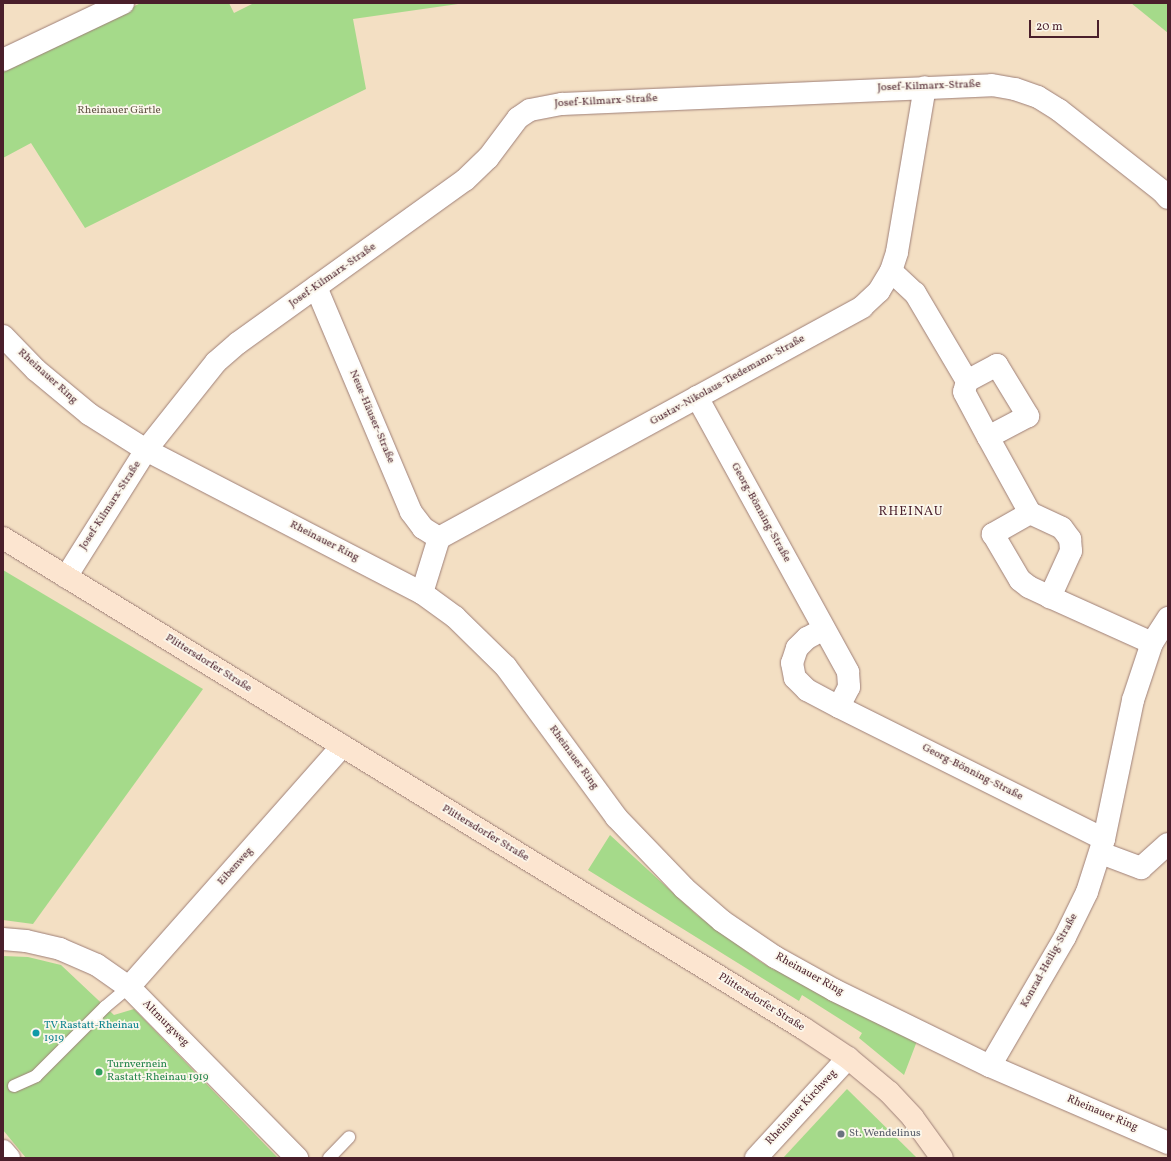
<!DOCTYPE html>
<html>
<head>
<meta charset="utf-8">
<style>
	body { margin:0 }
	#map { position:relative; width:1171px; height:1161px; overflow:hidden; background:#f3dfc3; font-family:Vollkorn,serif }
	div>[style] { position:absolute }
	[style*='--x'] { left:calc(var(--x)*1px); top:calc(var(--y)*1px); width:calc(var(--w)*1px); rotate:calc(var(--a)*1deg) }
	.green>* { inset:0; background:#a5da8a }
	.roads { filter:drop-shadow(0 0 1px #9e7f77) drop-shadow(0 0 1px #9e7f77) }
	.lane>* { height:12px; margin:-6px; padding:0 6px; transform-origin:6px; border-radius:6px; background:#fff }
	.street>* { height:22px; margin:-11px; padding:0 11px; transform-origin:11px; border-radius:11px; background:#fff }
	.secondary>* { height:22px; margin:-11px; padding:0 11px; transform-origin:11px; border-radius:11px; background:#fce5d0 }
	.dots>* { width:11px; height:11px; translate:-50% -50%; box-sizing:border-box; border:2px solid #fbf7ec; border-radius:50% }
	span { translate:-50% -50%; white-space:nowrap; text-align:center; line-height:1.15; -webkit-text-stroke:3.5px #fbf7ec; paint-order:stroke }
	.street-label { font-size:11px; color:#4a1f2b }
	.park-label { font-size:11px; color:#655748 }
	.culture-label { font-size:11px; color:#0d838f }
	.left { translate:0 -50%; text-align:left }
	.leisure-label { font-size:11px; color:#27864d }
	.worship-label { font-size:11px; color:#5b616d }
	.quarter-label { font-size:13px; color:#4a1f2b; letter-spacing:1px }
	.frame { position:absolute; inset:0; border:4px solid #4a1f2b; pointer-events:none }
	.scale { position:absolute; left:1029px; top:20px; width:70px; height:18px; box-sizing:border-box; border:2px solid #4a1f2b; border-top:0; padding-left:5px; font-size:12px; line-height:14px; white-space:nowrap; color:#4a1f2b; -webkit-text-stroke:3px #fbf7ec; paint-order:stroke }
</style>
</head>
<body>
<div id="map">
	<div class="green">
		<div style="clip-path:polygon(141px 3px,229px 3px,234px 13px,254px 3px,465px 3px,353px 19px,366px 89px,85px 228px,31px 143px,3px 158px,3px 66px)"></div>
		<div style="clip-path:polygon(1131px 3px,1168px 3px,1168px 33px)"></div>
		<div style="clip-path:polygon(3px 570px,203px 689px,33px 924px,3px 920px)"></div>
		<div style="clip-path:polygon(610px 835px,697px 915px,761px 962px,774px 970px,777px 967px,826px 998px,917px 1041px,904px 1075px,859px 1038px,862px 1033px,802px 995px,799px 1001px,588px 870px)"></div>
		<div style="clip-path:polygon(3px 956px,28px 957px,61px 965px,114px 1015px,134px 1009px,278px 1158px,26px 1158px,3px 1130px)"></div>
		<div style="clip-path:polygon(847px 1089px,917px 1158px,783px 1158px)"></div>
	</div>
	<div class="roads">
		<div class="lane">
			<div style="--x:14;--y:1086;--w:24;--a:-24"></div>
			<div style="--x:36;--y:1076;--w:98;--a:-45"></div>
			<div style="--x:105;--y:1007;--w:31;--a:-40"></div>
			<div style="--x:329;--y:1158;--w:29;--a:-46"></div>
		</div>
		<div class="street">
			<div style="--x:3;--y:60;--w:133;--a:-25.4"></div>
			<div style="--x:891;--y:271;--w:33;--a:43"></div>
			<div style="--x:915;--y:293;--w:102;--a:59.4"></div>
			<div style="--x:967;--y:381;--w:34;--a:-28"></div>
			<div style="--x:997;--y:365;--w:60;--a:58.7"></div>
			<div style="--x:1028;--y:416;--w:45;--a:152.3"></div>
			<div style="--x:988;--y:437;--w:87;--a:61.1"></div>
			<div style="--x:1030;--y:513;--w:35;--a:25"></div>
			<div style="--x:1062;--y:528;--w:14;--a:54"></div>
			<div style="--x:1070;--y:539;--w:12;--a:85"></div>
			<div style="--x:1071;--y:551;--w:51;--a:114.5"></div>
			<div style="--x:1050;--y:597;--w:112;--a:24.3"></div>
			<div style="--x:316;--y:287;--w:244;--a:67.1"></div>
			<div style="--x:411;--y:512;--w:20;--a:53"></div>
			<div style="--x:423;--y:528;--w:19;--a:32"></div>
			<div style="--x:3;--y:336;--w:47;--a:45.9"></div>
			<div style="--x:36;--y:370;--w:69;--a:39.7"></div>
			<div style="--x:89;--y:414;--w:67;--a:32.3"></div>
			<div style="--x:146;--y:450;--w:311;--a:27.4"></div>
			<div style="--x:422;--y:593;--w:41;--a:36"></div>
			<div style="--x:455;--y:617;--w:71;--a:44.4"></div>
			<div style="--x:506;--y:667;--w:186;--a:53.7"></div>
			<div style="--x:616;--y:817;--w:98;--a:46.2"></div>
			<div style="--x:684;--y:888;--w:50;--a:41"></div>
			<div style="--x:722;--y:921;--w:64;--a:34.2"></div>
			<div style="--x:775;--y:957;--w:68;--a:29.2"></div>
			<div style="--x:834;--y:990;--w:174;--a:26"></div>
			<div style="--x:990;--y:1066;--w:194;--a:23.4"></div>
			<div style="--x:967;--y:381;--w:11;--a:105"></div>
			<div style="--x:964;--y:392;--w:51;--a:61.9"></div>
			<div style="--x:697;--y:397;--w:314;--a:61.2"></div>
			<div style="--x:848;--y:672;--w:15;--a:86"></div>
			<div style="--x:849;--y:687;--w:22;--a:117"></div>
			<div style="--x:839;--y:707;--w:296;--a:26.5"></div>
			<div style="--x:1030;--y:513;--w:43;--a:150.4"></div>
			<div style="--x:993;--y:534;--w:53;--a:59.6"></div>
			<div style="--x:1020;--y:580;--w:11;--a:38"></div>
			<div style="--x:1029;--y:587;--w:23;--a:25"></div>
			<div style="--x:66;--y:577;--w:150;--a:-57.8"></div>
			<div style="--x:146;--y:450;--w:112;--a:-51.5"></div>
			<div style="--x:216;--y:362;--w:29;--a:-41"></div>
			<div style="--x:238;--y:343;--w:279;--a:-35.7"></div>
			<div style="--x:465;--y:180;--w:32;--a:-44"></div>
			<div style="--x:488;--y:158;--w:50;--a:-53.1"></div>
			<div style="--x:518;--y:118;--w:14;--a:-34"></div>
			<div style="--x:530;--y:110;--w:33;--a:-11"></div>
			<div style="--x:562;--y:104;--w:430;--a:-2.5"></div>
			<div style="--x:992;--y:85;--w:23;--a:10"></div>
			<div style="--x:1015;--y:89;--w:24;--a:19"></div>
			<div style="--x:1038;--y:97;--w:25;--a:32"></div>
			<div style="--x:1059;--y:110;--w:131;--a:38.2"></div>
			<div style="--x:1162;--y:191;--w:9;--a:49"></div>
			<div style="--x:422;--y:593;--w:58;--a:-72.8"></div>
			<div style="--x:439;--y:538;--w:482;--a:-28.6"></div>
			<div style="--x:862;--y:307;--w:23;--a:-43"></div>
			<div style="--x:879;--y:291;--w:23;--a:-59"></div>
			<div style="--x:891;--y:271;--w:20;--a:-72"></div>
			<div style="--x:897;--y:252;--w:167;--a:-80.4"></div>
			<div style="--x:824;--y:629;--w:19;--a:152"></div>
			<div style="--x:807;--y:638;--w:14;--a:135"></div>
			<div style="--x:797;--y:648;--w:16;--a:108"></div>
			<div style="--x:792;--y:663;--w:15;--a:79"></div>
			<div style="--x:795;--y:678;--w:17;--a:45"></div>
			<div style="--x:807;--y:690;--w:36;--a:28"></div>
			<div style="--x:1101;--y:853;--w:43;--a:20.6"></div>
			<div style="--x:1141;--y:868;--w:36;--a:-42"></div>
			<div style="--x:3;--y:939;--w:23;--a:5"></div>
			<div style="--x:26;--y:941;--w:35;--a:13"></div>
			<div style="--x:60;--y:949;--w:40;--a:23.4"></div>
			<div style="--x:97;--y:965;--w:39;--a:35"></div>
			<div style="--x:129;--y:987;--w:240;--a:45.5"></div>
			<div style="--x:129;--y:987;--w:322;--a:-48.5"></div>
			<div style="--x:990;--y:1066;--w:149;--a:-59.8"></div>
			<div style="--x:1065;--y:937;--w:50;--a:-63.9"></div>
			<div style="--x:1087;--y:892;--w:56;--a:-72.2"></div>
			<div style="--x:1104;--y:839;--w:142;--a:-78.2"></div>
			<div style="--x:1133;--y:700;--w:60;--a:-71.6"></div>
			<div style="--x:1152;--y:643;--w:30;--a:-57"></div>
			<div style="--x:3;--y:1151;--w:9;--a:49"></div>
			<div style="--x:756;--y:1158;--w:136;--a:-47.4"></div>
		</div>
		<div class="secondary">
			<div style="--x:3;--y:538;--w:938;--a:31.49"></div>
			<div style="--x:803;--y:1028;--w:54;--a:33.7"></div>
			<div style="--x:848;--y:1058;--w:53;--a:39.7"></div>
			<div style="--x:889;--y:1092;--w:35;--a:47"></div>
			<div style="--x:913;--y:1118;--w:49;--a:54.1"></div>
		</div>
	</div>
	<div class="dots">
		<div style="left:36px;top:1033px;background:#0f9aa8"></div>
		<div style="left:99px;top:1072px;background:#2e9e5b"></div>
		<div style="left:841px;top:1134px;background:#6b7280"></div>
	</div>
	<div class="street-label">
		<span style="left:929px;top:87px;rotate:-2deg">Josef-Kilmarx-Straße</span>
		<span style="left:606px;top:102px;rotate:-3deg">Josef-Kilmarx-Straße</span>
		<span style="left:333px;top:276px;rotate:-35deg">Josef-Kilmarx-Straße</span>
		<span style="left:47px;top:377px;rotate:42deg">Rheinauer Ring</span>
		<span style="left:728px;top:381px;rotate:-29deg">Gustav-Nikolaus-Tiedemann-Straße</span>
		<span style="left:371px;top:417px;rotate:67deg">Neue-Häuser-Straße</span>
		<span style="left:111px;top:506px;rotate:-57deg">Josef-Kilmarx-Straße</span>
		<span style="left:760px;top:513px;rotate:61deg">Georg-Bönning-Straße</span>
		<span style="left:324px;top:542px;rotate:27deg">Rheinauer Ring</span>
		<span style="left:208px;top:664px;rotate:32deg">Plittersdorfer Straße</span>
		<span style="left:573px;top:758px;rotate:54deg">Rheinauer Ring</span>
		<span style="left:972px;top:773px;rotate:27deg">Georg-Bönning-Straße</span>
		<span style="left:485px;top:834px;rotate:31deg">Plittersdorfer Straße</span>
		<span style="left:236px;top:867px;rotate:-48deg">Eibenweg</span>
		<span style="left:1050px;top:961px;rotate:-61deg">Konrad-Heilig-Straße</span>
		<span style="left:809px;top:975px;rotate:29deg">Rheinauer Ring</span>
		<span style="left:761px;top:1003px;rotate:32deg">Plittersdorfer Straße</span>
		<span style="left:165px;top:1024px;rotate:45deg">Altmurgweg</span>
		<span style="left:802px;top:1108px;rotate:-47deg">Rheinauer Kirchweg</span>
		<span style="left:1102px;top:1114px;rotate:23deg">Rheinauer Ring</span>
	</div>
	<div class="park-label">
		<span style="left:119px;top:111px">Rheinauer Gärtle</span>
	</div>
	<div class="culture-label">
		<span class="left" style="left:44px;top:1033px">TV Rastatt-Rheinau<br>1919</span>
	</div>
	<div class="leisure-label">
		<span class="left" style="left:107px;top:1072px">Turnvernein<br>Rastatt-Rheinau 1919</span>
	</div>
	<div class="worship-label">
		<span class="left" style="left:849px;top:1134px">St. Wendelinus</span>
	</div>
	<div class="quarter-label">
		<span style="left:911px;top:512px">RHEINAU</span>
	</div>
	<div class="frame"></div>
	<div class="scale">20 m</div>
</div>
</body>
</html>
